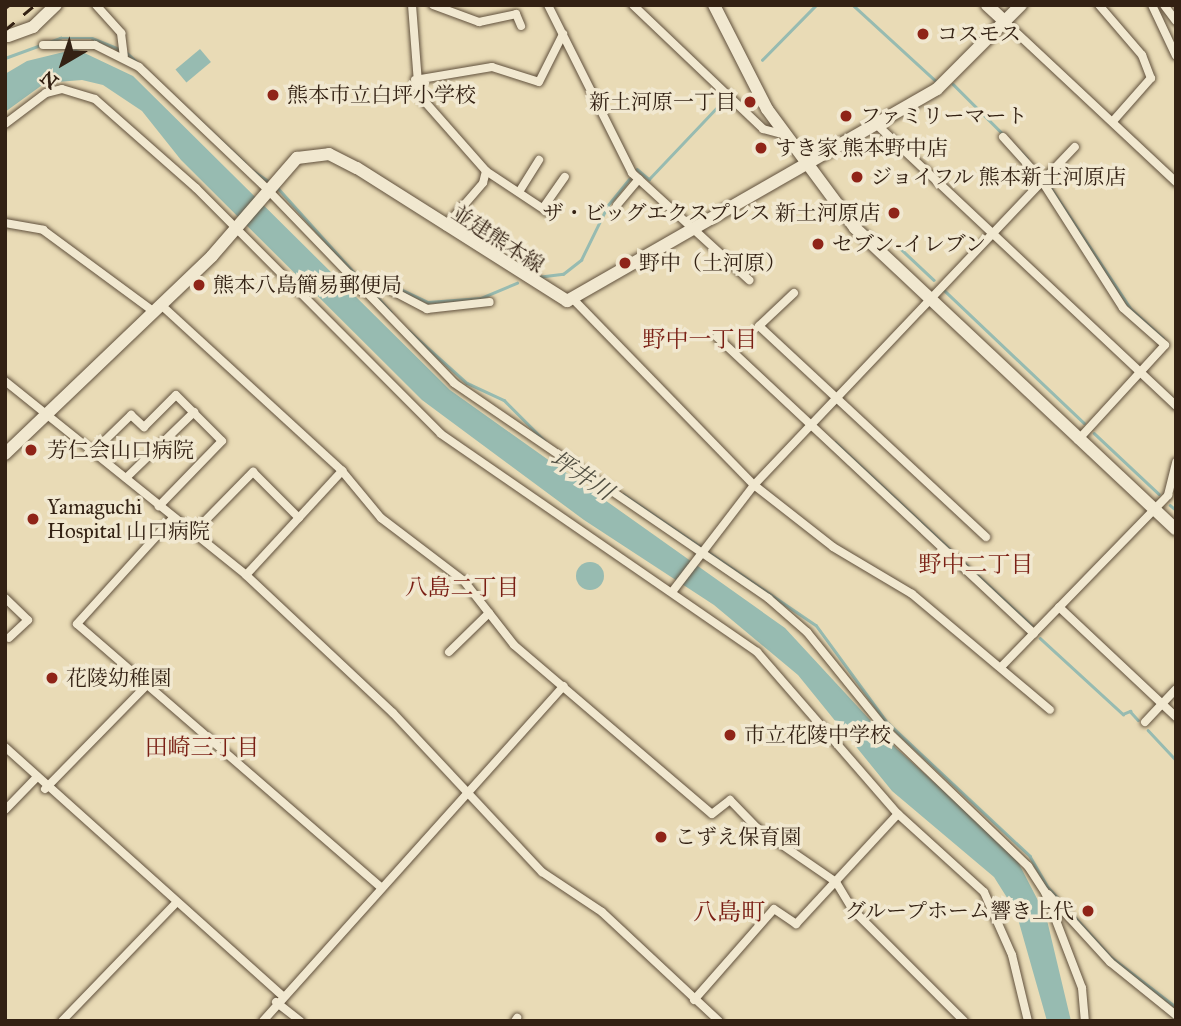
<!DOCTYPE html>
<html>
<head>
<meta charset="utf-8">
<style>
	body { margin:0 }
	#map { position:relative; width:1181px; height:1026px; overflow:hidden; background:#e9dbb6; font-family:"IM FELL Great Primer","Noto Serif JP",serif }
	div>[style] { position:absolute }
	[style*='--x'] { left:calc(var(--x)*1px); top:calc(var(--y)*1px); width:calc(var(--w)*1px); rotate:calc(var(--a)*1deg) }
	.water>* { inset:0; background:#97bbb1; transform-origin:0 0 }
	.round { border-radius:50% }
	.stream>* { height:2.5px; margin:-1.25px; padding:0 1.25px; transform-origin:1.25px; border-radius:1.25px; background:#97bbb1 }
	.roads { filter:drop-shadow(0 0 2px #60503c) drop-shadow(0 0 2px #60503c) }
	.street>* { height:8px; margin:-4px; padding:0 4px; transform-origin:4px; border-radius:4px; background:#f1e8d0 }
	.secondary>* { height:12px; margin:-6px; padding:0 6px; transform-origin:6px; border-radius:6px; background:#f1e8d0 }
	.rail>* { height:2.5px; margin-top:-1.25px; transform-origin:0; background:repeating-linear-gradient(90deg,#332113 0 12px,transparent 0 24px) }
	.dots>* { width:19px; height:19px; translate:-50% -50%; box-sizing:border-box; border:4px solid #f1e8d0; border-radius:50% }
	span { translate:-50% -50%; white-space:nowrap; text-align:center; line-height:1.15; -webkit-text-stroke:7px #f1e8d0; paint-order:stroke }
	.poi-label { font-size:21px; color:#332113 }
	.left { translate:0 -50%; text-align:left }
	.right { translate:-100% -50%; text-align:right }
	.street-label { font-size:21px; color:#332113 }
	.neighbourhood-label { font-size:23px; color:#7a1f14 }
	.water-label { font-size:23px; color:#514f42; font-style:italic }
	.quarter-label { font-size:24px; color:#7a1f14 }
	.frame { position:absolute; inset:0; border:7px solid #332113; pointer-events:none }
	.north { position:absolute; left:28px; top:28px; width:70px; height:70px; -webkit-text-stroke:5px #f1e8d0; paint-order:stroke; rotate:219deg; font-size:19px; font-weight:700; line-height:28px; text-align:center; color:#332113 }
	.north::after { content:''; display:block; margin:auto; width:24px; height:32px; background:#332113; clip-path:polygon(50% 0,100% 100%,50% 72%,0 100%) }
</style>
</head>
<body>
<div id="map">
	<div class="water">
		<div style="clip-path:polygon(76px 49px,133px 76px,450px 390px,785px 628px,896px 748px,1014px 854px,1046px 916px,1071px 1021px,1047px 1021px,1016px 912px,994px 877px,892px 791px,798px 675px,714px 605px,584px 520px,422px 400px,181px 160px,142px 111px,103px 85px,82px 80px,45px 83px,5px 112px,5px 74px,27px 61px)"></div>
		<div style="left:200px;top:49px;width:17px;height:32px;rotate:50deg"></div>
		<div class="round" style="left:576px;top:562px;width:28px;height:28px"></div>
	</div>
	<div class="stream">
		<div style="--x:853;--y:5;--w:113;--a:42.5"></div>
		<div style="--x:127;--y:53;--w:161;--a:43"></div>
		<div style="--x:5;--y:58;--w:59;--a:-20"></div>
		<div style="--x:60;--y:38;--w:32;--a:0"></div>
		<div style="--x:92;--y:38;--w:32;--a:22"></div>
		<div style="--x:762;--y:60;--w:77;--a:-45.5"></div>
		<div style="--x:953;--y:84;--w:105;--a:45"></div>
		<div style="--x:637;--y:169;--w:16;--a:40"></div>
		<div style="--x:649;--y:179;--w:109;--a:-46.5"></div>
		<div style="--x:252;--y:170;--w:22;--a:34"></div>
		<div style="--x:1049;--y:185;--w:149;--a:56.5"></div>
		<div style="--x:1131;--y:309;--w:43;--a:42.2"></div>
		<div style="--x:278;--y:188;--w:133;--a:48"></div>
		<div style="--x:901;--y:249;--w:45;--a:43.2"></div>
		<div style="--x:537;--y:277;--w:26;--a:-7"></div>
		<div style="--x:563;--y:274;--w:23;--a:-38"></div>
		<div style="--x:581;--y:260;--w:61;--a:-63.9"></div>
		<div style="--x:608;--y:205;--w:33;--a:-51"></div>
		<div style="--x:361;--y:279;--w:16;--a:-4"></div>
		<div style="--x:377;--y:278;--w:56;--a:25.2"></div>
		<div style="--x:428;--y:302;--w:53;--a:-4.3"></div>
		<div style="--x:481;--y:298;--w:39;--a:-23"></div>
		<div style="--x:944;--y:290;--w:193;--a:43.5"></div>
		<div style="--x:372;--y:291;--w:28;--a:48"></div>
		<div style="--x:408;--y:330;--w:79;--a:41.9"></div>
		<div style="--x:467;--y:383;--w:41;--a:24.7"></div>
		<div style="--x:504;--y:400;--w:58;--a:45"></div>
		<div style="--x:1094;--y:433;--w:89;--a:43.2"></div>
		<div style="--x:835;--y:442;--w:270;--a:43"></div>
		<div style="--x:623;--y:494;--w:233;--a:34.2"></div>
		<div style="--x:816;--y:625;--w:120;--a:53.8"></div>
		<div style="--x:887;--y:722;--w:196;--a:43.1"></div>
		<div style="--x:1030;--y:856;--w:36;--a:60"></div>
		<div style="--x:1048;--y:887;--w:94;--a:48"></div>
		<div style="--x:1111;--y:957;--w:82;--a:37.6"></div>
		<div style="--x:1170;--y:505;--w:8;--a:40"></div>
		<div style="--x:1040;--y:638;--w:113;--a:42.5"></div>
		<div style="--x:1123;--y:714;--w:8;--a:-23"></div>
		<div style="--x:1130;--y:711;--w:12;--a:48"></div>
		<div style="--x:1148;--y:730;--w:41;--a:47"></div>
	</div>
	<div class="roads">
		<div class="street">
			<div style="--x:96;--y:5;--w:38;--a:48"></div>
			<div style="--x:121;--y:33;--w:23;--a:83"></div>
			<div style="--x:412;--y:5;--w:90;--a:85.6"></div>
			<div style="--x:419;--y:95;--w:101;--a:48.6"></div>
			<div style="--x:486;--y:171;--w:12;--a:104"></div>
			<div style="--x:483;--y:183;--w:57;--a:130.7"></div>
			<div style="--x:433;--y:5;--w:49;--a:20.3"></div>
			<div style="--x:479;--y:22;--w:38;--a:-12"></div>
			<div style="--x:516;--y:14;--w:13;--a:67"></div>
			<div style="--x:548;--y:5;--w:188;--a:63.4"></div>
			<div style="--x:632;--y:173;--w:159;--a:42.4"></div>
			<div style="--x:633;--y:5;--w:180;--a:43.6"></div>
			<div style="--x:763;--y:129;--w:24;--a:15"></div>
			<div style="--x:1099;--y:5;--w:66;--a:49.3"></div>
			<div style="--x:1142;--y:55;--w:25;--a:69"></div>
			<div style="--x:1151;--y:78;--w:56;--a:131.4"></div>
			<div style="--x:1152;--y:5;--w:56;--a:64.8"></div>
			<div style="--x:1164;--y:5;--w:20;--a:53"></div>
			<div style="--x:1004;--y:21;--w:236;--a:43.1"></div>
			<div style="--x:43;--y:45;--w:52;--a:0"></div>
			<div style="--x:95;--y:45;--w:49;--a:26.6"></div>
			<div style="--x:139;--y:67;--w:175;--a:43.6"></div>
			<div style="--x:266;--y:188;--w:271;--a:46"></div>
			<div style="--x:454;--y:383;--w:381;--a:34.4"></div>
			<div style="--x:768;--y:598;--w:52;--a:41.1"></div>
			<div style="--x:807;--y:632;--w:126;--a:51.1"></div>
			<div style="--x:886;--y:730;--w:197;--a:43.8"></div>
			<div style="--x:1028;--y:866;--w:31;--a:57"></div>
			<div style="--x:1045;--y:892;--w:103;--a:68.9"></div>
			<div style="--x:1082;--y:988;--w:33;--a:85"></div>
			<div style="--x:415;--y:80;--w:78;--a:-9.6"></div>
			<div style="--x:492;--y:67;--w:49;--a:17.7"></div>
			<div style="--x:539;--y:82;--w:54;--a:-63.4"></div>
			<div style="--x:5;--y:124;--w:51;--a:-37.1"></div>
			<div style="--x:46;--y:93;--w:16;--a:-14"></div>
			<div style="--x:62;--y:89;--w:34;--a:17"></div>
			<div style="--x:95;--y:99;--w:135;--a:41.4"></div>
			<div style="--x:196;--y:188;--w:347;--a:45.1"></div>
			<div style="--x:441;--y:434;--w:384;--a:34.6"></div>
			<div style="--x:757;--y:652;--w:215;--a:49"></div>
			<div style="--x:898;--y:814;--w:116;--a:42.2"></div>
			<div style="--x:984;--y:892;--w:69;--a:66"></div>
			<div style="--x:1012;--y:955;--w:68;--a:76.4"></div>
			<div style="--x:876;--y:124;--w:412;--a:43.2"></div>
			<div style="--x:1003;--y:137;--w:55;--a:47.9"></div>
			<div style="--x:1040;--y:178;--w:154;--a:57.4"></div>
			<div style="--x:1123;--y:308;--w:56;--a:41.4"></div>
			<div style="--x:1165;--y:345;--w:129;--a:132.5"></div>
			<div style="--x:486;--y:171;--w:74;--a:33.5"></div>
			<div style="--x:519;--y:192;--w:38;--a:-58"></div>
			<div style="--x:617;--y:205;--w:34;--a:-50"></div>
			<div style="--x:543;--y:208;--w:38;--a:-55"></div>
			<div style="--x:5;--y:223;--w:39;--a:10"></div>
			<div style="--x:43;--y:230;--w:137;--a:36.4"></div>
			<div style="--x:361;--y:291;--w:23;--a:-13"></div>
			<div style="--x:383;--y:286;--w:50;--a:27.6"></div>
			<div style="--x:427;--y:309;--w:63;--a:-6.3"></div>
			<div style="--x:794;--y:293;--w:48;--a:136.7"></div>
			<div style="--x:759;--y:326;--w:310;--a:42.9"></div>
			<div style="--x:573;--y:299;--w:260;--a:45.8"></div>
			<div style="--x:754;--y:485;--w:100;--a:38.1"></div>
			<div style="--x:833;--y:547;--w:92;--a:30.7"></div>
			<div style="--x:912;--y:594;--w:180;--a:40"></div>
			<div style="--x:160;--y:304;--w:247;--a:42.5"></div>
			<div style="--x:342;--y:471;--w:61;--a:50.3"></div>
			<div style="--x:381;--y:518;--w:104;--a:37.2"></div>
			<div style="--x:464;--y:581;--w:81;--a:52"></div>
			<div style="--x:514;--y:645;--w:260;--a:40.5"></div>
			<div style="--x:712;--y:814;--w:23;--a:-38"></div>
			<div style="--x:730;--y:800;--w:37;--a:46"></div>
			<div style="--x:756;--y:827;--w:97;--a:34.5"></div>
			<div style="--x:836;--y:882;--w:33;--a:59"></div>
			<div style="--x:853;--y:910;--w:157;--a:45"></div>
			<div style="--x:717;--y:337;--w:434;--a:43.1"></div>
			<div style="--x:5;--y:381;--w:309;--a:38.8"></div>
			<div style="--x:246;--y:575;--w:202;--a:43.2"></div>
			<div style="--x:393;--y:713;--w:218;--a:46.9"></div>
			<div style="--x:542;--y:872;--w:72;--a:33.7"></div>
			<div style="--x:602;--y:912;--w:160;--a:43"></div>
			<div style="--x:94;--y:451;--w:52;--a:-44.2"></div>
			<div style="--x:131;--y:415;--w:18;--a:43"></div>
			<div style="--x:144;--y:427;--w:45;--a:-45"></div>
			<div style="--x:176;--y:395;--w:65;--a:45"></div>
			<div style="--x:222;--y:441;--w:91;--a:134.1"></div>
			<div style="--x:126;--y:478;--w:95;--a:-44.1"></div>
			<div style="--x:173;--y:518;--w:143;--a:132.2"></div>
			<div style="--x:77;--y:624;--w:403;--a:40.9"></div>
			<div style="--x:193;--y:533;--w:86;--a:-45.5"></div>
			<div style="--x:253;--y:472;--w:65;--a:45"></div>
			<div style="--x:246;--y:575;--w:142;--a:-47.3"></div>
			<div style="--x:672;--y:592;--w:135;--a:-52.5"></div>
			<div style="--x:754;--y:485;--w:466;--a:-46.5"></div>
			<div style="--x:5;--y:598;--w:32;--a:44"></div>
			<div style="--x:28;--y:620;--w:26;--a:137"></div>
			<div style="--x:1059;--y:607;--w:161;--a:43.2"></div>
			<div style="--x:449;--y:652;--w:56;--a:-44.3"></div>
			<div style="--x:1001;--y:667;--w:240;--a:-45.8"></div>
			<div style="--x:1168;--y:495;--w:34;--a:-76"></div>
			<div style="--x:1145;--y:722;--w:45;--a:-46.8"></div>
			<div style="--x:5;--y:747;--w:373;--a:41.9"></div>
			<div style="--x:45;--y:789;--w:146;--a:-45.6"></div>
			<div style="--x:5;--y:810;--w:43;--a:-45.9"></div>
			<div style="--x:1048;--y:894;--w:92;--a:47.6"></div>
			<div style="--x:1110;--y:962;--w:85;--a:38.8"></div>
			<div style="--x:694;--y:1000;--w:121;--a:-48.7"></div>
			<div style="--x:774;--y:909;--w:27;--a:34"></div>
			<div style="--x:796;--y:924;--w:150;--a:-47.2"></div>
			<div style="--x:276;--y:1002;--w:31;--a:38"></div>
			<div style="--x:62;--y:1021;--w:165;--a:-46"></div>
			<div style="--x:263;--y:1021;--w:450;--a:-48.1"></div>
			<div style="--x:515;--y:1021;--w:4;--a:-56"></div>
		</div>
		<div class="secondary">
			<div style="--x:714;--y:5;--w:117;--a:63"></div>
			<div style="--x:767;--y:109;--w:148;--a:53.5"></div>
			<div style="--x:855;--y:228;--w:440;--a:43.2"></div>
			<div style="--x:987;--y:5;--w:23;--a:43"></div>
			<div style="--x:8;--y:36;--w:27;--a:-20"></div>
			<div style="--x:33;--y:27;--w:32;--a:-44"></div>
			<div style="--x:5;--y:454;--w:286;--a:-43.7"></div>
			<div style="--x:212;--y:256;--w:130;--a:-49.1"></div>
			<div style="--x:297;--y:158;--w:32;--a:-7"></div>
			<div style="--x:329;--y:154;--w:31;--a:27"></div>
			<div style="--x:357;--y:168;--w:249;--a:32.3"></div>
			<div style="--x:567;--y:301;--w:426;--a:-29.8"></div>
			<div style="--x:937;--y:89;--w:119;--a:-45"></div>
		</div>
	</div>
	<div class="rail">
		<div style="--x:5;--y:8;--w:5;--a:-37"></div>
		<div style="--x:5;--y:30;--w:39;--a:-40"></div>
	</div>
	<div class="dots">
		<div style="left:923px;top:34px;background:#8f2418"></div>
		<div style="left:273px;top:95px;background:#8f2418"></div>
		<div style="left:750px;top:102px;background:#8f2418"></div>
		<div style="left:846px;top:116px;background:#8f2418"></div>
		<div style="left:761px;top:148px;background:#8f2418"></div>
		<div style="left:857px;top:177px;background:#8f2418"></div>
		<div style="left:894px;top:213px;background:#8f2418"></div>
		<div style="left:818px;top:244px;background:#8f2418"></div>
		<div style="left:625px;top:263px;background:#8f2418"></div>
		<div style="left:199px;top:285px;background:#8f2418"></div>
		<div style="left:31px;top:450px;background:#8f2418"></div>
		<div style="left:33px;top:519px;background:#8f2418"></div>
		<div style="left:52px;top:678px;background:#8f2418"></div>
		<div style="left:730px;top:735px;background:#8f2418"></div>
		<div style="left:661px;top:837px;background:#8f2418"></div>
		<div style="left:1088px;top:911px;background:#8f2418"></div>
	</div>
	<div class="poi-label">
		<span class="left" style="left:937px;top:34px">コスモス</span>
		<span class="left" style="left:287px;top:95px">熊本市立白坪小学校</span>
		<span class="right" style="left:736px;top:102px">新土河原一丁目</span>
		<span class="left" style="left:860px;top:116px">ファミリーマート</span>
		<span class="left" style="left:775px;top:148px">すき家 熊本野中店</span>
		<span class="left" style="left:871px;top:177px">ジョイフル 熊本新土河原店</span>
		<span class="right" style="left:880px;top:213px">ザ・ビッグエクスプレス 新土河原店</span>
		<span class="left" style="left:832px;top:244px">セブン-イレブン</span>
		<span class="left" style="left:639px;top:263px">野中（土河原）</span>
		<span class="left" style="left:213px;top:285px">熊本八島簡易郵便局</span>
		<span class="left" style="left:47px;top:450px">芳仁会山口病院</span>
		<span class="left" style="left:47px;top:519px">Yamaguchi<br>Hospital 山口病院</span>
		<span class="left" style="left:66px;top:678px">花陵幼稚園</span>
		<span class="left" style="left:744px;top:735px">市立花陵中学校</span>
		<span class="left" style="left:675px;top:837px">こずえ保育園</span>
		<span class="right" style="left:1074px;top:911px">グループホーム響き上代</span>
	</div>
	<div class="street-label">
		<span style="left:498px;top:239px;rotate:33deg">並建熊本線</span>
	</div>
	<div class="neighbourhood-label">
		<span style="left:700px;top:339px">野中一丁目</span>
		<span style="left:976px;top:564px">野中二丁目</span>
		<span style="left:462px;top:587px">八島二丁目</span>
		<span style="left:202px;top:747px">田崎三丁目</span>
	</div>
	<div class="water-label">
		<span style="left:582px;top:475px;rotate:34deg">坪井川</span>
	</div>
	<div class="quarter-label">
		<span style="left:729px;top:913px">八島町</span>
	</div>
	<div class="frame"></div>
	<div class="north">N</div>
</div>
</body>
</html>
